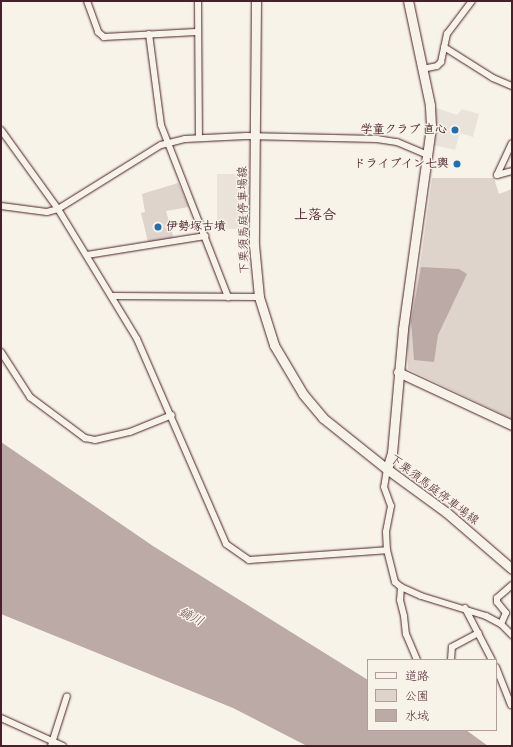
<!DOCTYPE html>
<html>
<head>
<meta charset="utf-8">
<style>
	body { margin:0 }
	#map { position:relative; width:513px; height:747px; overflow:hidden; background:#f7f3e8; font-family:Pangolin,"Klee One",sans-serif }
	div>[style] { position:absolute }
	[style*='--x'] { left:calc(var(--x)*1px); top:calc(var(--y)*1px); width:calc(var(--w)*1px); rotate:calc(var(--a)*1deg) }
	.built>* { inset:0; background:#eae3da }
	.green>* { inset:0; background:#ded4cc }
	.water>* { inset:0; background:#bcaaa7 }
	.roads { filter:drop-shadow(0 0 1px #4a1f2b) drop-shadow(0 0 1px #4a1f2b) }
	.street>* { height:6px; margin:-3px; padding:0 3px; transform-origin:3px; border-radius:3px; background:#f7f3e8 }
	.secondary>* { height:9px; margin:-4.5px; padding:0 4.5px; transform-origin:4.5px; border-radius:4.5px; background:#f7f3e8 }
	.dots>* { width:11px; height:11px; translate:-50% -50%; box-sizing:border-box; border:2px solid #f7f3e8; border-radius:50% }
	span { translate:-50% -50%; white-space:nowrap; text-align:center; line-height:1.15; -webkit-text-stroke:3px #f7f3e8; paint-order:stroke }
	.poi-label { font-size:12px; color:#4a1f2b; font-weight:700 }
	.right { translate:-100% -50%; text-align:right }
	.left { translate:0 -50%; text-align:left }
	.street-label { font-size:12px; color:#4a1f2b }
	.water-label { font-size:13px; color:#6c4950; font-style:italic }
	.quarter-label { font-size:14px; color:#4a1f2b; font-weight:700 }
	.frame { position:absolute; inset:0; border:2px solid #4a1f2b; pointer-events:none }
	.legend { position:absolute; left:367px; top:659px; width:130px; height:72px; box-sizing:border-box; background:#f7f3e8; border:1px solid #b29e9c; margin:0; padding:5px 7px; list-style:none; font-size:12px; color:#4a1f2b }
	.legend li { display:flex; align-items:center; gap:8px; height:20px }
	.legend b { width:20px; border:1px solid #b29e9c }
</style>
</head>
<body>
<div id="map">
	<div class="built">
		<div style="clip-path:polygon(434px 107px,457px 115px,462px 109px,479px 114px,473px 137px,460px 133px,455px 150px,433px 145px,436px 116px)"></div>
		<div style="clip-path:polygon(217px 174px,244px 174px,244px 181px,247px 181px,247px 189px,244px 190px,244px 209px,247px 210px,245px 229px,205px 229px,202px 223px,217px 222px)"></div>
	</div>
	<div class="green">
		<div style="clip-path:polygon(432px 178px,494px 178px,499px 194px,512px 189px,512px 419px,408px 369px,407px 334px,411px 298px,414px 296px,420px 265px)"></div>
		<div style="clip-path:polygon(178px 183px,189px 207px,166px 211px,174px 239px,148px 242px,141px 213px,145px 212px,142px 194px)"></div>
	</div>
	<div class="water">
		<div style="clip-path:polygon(421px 267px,459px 269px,467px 274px,438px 335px,434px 362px,414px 360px,411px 321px)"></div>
		<div style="clip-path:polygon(1px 442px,153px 546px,368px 680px,368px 730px,466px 730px,488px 746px,307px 746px,233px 708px,1px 614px)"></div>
	</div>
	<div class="roads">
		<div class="street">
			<div style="--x:87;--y:1;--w:33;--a:70"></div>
			<div style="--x:98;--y:32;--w:8;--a:40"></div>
			<div style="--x:104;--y:37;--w:92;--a:-3.1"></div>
			<div style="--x:198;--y:1;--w:137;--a:89.6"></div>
			<div style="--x:149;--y:34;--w:92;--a:82.5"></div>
			<div style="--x:161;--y:125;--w:185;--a:68.7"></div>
			<div style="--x:444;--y:47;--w:58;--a:32.3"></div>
			<div style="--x:493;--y:78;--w:21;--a:23"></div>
			<div style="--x:422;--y:69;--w:15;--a:-11"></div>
			<div style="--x:437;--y:66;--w:6;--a:-45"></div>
			<div style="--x:441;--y:62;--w:29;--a:-78"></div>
			<div style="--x:447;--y:34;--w:41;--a:-52.9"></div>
			<div style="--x:1;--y:130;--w:97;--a:54.2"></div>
			<div style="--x:58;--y:209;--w:152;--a:58.7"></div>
			<div style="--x:137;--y:339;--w:223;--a:66.5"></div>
			<div style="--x:226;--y:544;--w:28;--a:35"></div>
			<div style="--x:249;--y:560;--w:138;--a:-4.1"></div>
			<div style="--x:497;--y:175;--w:35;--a:-65"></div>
			<div style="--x:497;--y:175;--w:16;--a:-15"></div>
			<div style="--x:1;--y:206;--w:46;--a:7.4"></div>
			<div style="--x:47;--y:212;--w:11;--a:-15"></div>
			<div style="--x:58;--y:209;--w:121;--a:-31.9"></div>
			<div style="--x:161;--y:145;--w:25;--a:-14"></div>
			<div style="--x:185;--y:139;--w:61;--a:-2.8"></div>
			<div style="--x:246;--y:136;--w:131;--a:1.3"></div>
			<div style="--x:377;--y:139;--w:20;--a:9"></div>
			<div style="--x:397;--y:142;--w:34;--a:23"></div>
			<div style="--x:87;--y:255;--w:120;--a:-9.1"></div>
			<div style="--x:112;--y:296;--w:147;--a:0.4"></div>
			<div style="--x:1;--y:352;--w:54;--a:57.2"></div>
			<div style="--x:30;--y:397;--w:69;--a:36.7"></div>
			<div style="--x:85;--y:438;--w:10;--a:11"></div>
			<div style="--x:95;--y:440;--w:36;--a:-13"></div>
			<div style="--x:130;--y:432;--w:45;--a:-22"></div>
			<div style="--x:387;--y:469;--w:18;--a:99"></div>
			<div style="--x:384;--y:487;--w:20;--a:70"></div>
			<div style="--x:391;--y:506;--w:26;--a:101"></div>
			<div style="--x:386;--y:532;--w:18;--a:87"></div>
			<div style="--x:387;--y:550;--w:33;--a:76"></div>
			<div style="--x:395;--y:582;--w:8;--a:40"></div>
			<div style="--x:401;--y:587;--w:22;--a:24"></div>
			<div style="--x:421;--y:596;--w:68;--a:17.1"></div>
			<div style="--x:486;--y:616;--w:17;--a:28"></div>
			<div style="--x:501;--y:624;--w:16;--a:45"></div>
			<div style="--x:401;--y:587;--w:13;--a:94"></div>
			<div style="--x:400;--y:600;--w:16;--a:76"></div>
			<div style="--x:404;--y:616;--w:18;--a:84"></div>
			<div style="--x:406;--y:634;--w:28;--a:67"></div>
			<div style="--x:465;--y:608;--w:59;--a:62.6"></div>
			<div style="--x:501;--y:624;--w:12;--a:-66"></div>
			<div style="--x:506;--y:613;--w:14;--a:-129"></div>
			<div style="--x:497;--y:602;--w:4;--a:-90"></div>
			<div style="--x:497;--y:598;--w:20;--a:-41"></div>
			<div style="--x:451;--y:660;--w:13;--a:-86"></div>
			<div style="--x:452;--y:647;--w:30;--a:-28"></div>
			<div style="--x:496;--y:667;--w:41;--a:68.5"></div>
			<div style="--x:1;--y:718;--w:68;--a:24.3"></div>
			<div style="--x:51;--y:746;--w:52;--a:-72.3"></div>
		</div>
		<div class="secondary">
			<div style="--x:256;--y:1;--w:244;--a:90.5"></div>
			<div style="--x:254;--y:245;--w:52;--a:84.5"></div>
			<div style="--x:259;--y:297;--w:50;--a:72.6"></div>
			<div style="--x:274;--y:345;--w:57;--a:59.4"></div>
			<div style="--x:303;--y:394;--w:31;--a:50"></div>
			<div style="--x:323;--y:418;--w:82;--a:38.6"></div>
			<div style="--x:387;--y:469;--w:73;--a:36.1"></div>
			<div style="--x:446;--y:512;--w:87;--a:40.8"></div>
			<div style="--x:398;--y:372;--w:126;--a:24.9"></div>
			<div style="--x:387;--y:469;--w:17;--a:-73"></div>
			<div style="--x:392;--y:453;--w:124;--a:-84.9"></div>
			<div style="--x:403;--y:329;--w:205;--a:-82.1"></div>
			<div style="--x:431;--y:126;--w:21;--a:-93"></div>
			<div style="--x:430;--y:105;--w:106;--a:-101.9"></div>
		</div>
	</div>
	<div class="dots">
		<div style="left:455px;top:130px;background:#1f6fb2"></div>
		<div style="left:457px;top:164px;background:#1f6fb2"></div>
		<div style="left:158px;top:227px;background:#1f6fb2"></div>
	</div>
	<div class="poi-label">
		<span class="right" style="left:447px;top:130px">学童クラブ 直心</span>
		<span class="right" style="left:449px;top:164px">ドライブイン七輿</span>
		<span class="left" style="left:166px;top:227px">伊勢塚古墳</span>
	</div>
	<div class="street-label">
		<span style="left:244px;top:220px;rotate:-91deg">下栗須馬庭停車場線</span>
		<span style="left:434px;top:490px;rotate:37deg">下栗須馬庭停車場線</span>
	</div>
	<div class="water-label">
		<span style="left:191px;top:617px;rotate:28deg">鏑川</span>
	</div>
	<div class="quarter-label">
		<span style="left:315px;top:215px">上落合</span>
	</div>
	<div class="frame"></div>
	<ul class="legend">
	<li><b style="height:5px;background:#f7f3e8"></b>道路</li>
	<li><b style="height:11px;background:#ded4cc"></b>公園</li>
	<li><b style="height:11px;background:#bcaaa7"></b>水域</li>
	</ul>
</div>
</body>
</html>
